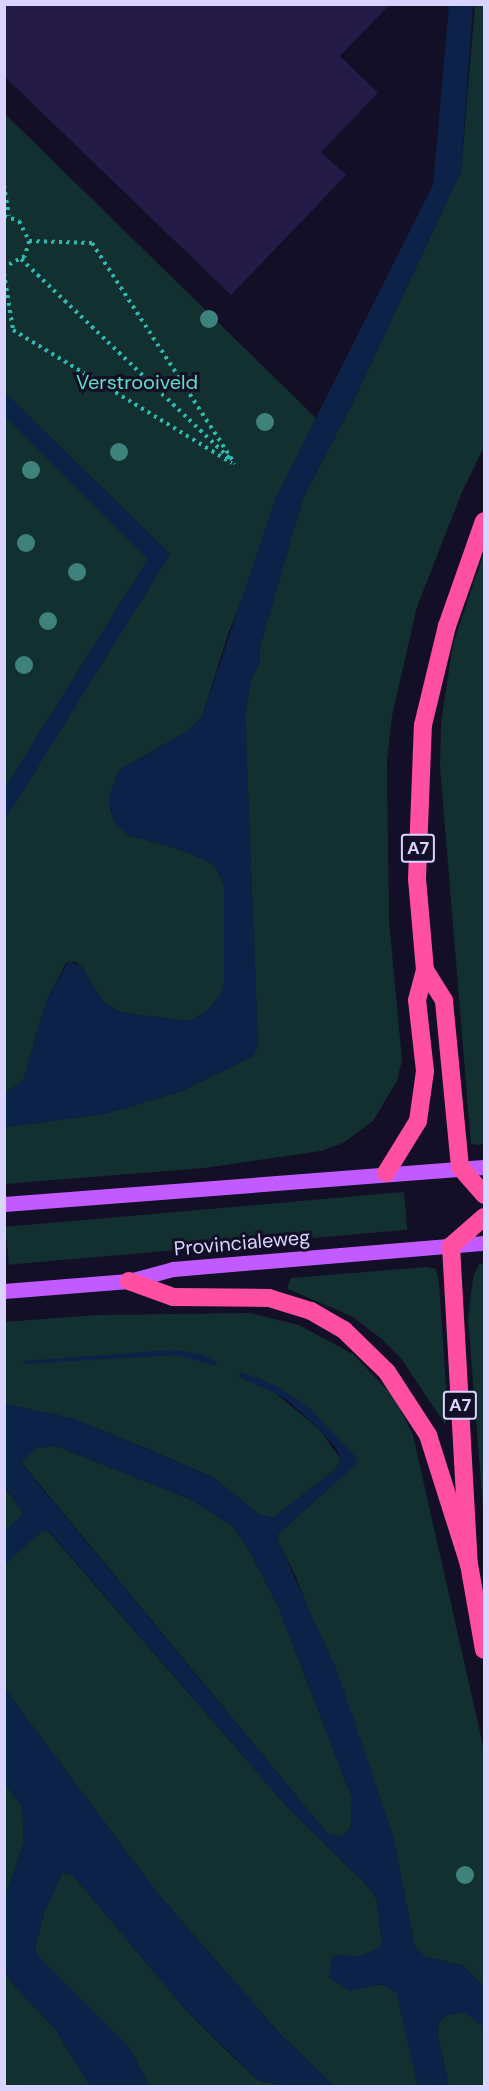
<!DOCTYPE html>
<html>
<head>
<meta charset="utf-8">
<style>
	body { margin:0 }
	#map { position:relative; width:489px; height:2091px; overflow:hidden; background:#130f26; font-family:"DM Sans",sans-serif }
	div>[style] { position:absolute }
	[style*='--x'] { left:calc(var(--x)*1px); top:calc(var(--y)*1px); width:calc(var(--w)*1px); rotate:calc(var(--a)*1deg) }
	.green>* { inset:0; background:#12302f; transform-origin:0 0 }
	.water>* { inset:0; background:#0c2248 }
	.building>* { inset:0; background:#241b47 }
	.path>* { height:4px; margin-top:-2px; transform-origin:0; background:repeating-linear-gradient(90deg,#2fb8b0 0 3px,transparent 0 7.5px) }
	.major>* { height:15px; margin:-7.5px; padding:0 7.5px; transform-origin:7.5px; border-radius:7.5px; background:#c25bff }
	.highway>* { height:18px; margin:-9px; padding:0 9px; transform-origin:9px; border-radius:9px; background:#ff4fa3 }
	.trees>* { width:18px; height:18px; margin:-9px; border-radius:50%; background:#3d827b }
	span { translate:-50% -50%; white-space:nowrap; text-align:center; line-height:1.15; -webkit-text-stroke:6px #130f26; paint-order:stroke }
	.shield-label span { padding:2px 4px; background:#130f26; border:2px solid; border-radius:4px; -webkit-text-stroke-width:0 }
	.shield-label { font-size:18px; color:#d9d4ff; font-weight:700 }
	.park-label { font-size:20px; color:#5fe0c0 }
	.street-label { font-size:20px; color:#d9d4ff }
	.frame { position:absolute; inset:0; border:6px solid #d9d4ff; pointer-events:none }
</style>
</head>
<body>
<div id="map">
	<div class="green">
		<div style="clip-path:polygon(475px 5px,484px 5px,484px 447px,462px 492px,417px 607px,392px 716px,387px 762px,389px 921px,402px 1060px,397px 1081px,373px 1121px,343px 1143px,321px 1151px,204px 1168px,5px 1184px,5px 1127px,104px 1114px,182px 1091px,253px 1056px,258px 1045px,245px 716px,251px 680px,259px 664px,260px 646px,303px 498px,352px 404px,461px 171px)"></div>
		<div style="clip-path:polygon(5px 114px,316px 418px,228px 634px,202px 717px,188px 731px,119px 770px,110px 809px,116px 824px,128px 835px,179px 849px,210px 862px,217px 870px,224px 884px,224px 984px,220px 996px,205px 1013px,188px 1021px,123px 1013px,105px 1004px,81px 966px,76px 962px,66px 963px,46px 1002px,23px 1081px,5px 1093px,4px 820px,170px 554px,5px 393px)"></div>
		<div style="clip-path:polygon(5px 416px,148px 559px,5px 788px)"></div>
		<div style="clip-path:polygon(484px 552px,484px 1144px,478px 1145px,471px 1144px,440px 767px,441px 722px,453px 644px)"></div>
		<div style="left:404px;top:1192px;width:38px;height:400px;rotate:85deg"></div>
		<div style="clip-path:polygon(484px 1263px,484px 1520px,468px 1320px,473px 1278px,479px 1264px)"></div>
		<div style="clip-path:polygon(427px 1267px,436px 1269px,439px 1283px,448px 1415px,445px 1424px,400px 1357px,383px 1340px,353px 1317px,288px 1289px,288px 1285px,291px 1278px)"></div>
		<div style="clip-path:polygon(250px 1313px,299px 1325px,353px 1354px,394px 1397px,413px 1435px,484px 1750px,484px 1987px,462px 1965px,425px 1957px,415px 1948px,393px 1836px,296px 1577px,278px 1541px,278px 1534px,356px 1464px,356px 1458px,310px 1409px,255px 1376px,319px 1429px,340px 1458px,337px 1468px,273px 1518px,258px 1514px,214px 1478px,155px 1452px,74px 1419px,5px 1404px,4px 1322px,95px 1315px)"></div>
		<div style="clip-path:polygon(56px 1446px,190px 1499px,231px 1525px,247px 1546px,278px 1606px,352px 1798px,351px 1828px,346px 1833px,340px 1837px,327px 1833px,21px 1462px,36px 1448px)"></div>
		<div style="clip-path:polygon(4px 1486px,24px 1514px,5px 1531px,4px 1531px)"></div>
		<div style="clip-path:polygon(43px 1530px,48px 1531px,290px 1810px,367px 1885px,377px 1900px,382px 1946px,361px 1956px,337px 1957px,373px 1985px,387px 1985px,397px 1992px,418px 2086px,334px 2086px,279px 2033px,158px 1894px,5px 1689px,5px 1564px)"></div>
		<div style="clip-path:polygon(5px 1783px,22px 1807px,24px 1841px,5px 1898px)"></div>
		<div style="clip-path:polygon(63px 1872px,73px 1875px,184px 2008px,226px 2050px,259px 2081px,286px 2086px,149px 2086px,129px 2047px,38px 1956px,35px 1948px,44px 1912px)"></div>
		<div style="clip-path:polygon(4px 1970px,12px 1983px,56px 2030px,90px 2086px,5px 2086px)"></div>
		<div style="clip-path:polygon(469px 2006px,484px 2027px,484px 2086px,449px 2086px,437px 2033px,439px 2023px,445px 2016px)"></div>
	</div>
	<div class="water">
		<div style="clip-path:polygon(449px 5px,473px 5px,461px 171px,352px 404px,303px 498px,260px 646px,259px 664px,251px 680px,245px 716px,258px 1045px,253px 1056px,182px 1091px,104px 1114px,5px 1127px,5px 1093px,23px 1081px,46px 1002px,68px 962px,81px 966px,105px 1004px,123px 1013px,188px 1021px,205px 1013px,220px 996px,224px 984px,224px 884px,217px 870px,210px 862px,179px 849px,128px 835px,116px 824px,108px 800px,119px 770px,188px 731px,202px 717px,276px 497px,433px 185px)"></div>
		<div style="clip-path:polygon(5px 393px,170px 554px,5px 820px,5px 788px,148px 559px,5px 416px)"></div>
		<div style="clip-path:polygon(173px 1350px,202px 1354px,215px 1361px,217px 1366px,177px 1355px,24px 1364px,23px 1361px)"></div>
		<div style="clip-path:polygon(evenodd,241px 1372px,279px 1387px,310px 1409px,357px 1458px,356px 1464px,278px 1534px,278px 1541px,338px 1673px,393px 1836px,415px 1948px,425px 1957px,462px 1965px,484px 1987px,484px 2027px,464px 2012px,445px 2016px,439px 2023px,437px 2033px,449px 2086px,418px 2086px,396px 1992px,381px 1984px,350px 1991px,329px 1977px,333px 1955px,361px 1956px,382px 1946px,377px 1900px,367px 1885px,290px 1810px,49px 1531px,43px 1530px,5px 1564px,5px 1531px,23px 1514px,5px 1486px,5px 1404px,74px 1419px,155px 1452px,214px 1478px,258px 1514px,273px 1518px,337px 1468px,340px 1458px,336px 1448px,319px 1429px,285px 1398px,238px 1376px,241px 1372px,56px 1446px,190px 1499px,231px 1525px,247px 1546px,278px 1606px,352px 1798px,351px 1828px,346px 1833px,340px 1837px,327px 1833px,21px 1463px,36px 1448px,56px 1446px)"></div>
		<div style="clip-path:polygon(5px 1689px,158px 1894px,279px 2033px,334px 2086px,286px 2086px,259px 2081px,184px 2008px,73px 1875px,63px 1872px,44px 1912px,35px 1948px,38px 1956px,129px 2047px,149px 2086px,90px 2086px,56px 2030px,12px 1983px,5px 1970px,5px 1898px,24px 1841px,22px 1807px,5px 1783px)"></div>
	</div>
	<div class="building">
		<div style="clip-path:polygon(4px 4px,390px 4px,340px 56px,378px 93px,321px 152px,346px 175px,231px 295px,4px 76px)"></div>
	</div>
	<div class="path">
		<div style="--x:4;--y:185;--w:31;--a:81"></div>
		<div style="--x:4;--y:216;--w:16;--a:18"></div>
		<div style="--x:19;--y:221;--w:22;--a:63"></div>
		<div style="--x:29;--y:241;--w:16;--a:105"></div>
		<div style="--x:25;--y:256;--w:24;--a:152"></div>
		<div style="--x:29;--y:241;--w:63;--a:1.8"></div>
		<div style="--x:92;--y:243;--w:263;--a:57.1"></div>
		<div style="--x:21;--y:259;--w:291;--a:43.7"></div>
		<div style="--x:4;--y:273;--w:58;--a:81"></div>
		<div style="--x:13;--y:330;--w:256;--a:31.3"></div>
	</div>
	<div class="major">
		<div style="--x:4;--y:1204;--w:481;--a:-4.4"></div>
		<div style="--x:4;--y:1291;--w:125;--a:-4.6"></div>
		<div style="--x:129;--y:1281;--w:46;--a:-15.3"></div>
		<div style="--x:173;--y:1269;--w:312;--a:-4.8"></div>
	</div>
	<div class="highway">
		<div style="--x:425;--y:970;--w:36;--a:58"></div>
		<div style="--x:444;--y:1001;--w:167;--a:84.5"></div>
		<div style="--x:460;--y:1167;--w:37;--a:49"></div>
		<div style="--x:386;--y:1173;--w:61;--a:-58.4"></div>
		<div style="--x:418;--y:1121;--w:50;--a:-82"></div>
		<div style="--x:425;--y:1071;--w:71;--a:-96.4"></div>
		<div style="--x:417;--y:1000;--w:31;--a:-75"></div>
		<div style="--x:425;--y:970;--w:91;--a:-95"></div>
		<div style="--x:417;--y:879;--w:154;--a:-87.8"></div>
		<div style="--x:423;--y:725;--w:102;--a:-76.4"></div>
		<div style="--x:447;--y:626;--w:111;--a:-70.6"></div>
		<div style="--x:484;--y:1217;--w:44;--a:138.7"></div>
		<div style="--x:451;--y:1246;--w:319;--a:86.8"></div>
		<div style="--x:469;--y:1564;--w:87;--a:80.1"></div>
		<div style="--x:129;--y:1281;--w:47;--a:20"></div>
		<div style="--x:173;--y:1297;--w:96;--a:0.6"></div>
		<div style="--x:269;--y:1298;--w:44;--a:17.2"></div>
		<div style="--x:311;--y:1311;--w:38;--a:30"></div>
		<div style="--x:344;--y:1330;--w:60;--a:44.3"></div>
		<div style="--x:387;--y:1372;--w:75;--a:56.9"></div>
		<div style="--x:428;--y:1435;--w:135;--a:72.4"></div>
	</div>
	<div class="trees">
		<div style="left:209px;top:319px"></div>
		<div style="left:265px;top:422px"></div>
		<div style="left:119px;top:452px"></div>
		<div style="left:31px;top:470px"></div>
		<div style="left:26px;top:543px"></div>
		<div style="left:77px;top:572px"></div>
		<div style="left:48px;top:621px"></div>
		<div style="left:24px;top:665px"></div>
		<div style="left:465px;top:1875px"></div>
	</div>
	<div class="shield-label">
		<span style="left:418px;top:848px">A7</span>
		<span style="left:460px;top:1405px">A7</span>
	</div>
	<div class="park-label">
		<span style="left:137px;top:382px">Verstrooiveld</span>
	</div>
	<div class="street-label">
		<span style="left:242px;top:1243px;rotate:-5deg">Provincialeweg</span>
	</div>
	<div class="frame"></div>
</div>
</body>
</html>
